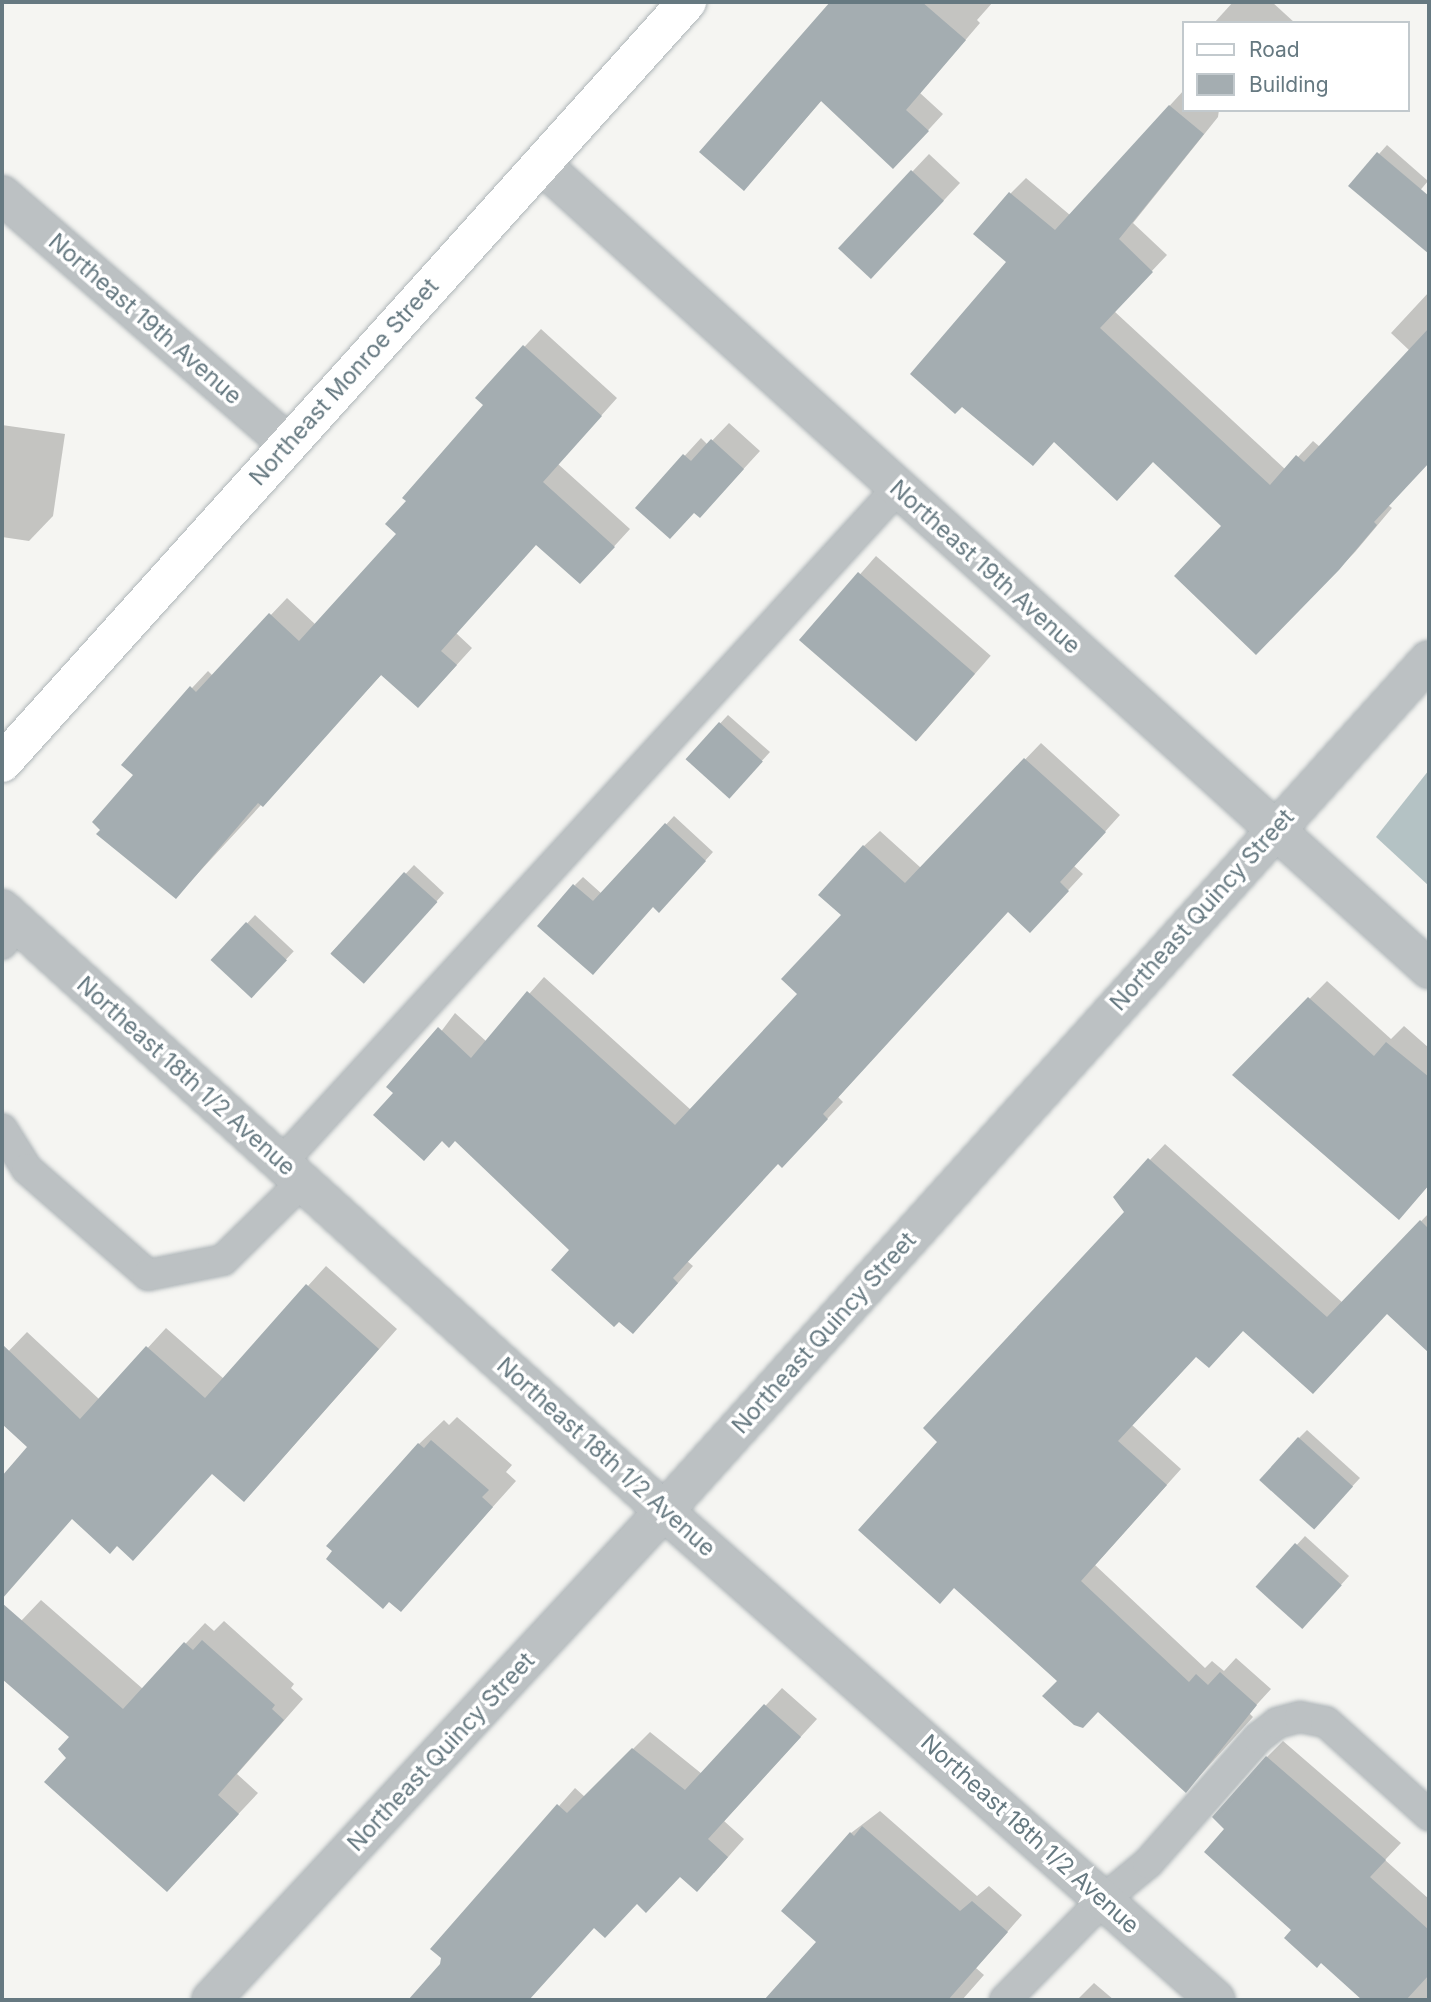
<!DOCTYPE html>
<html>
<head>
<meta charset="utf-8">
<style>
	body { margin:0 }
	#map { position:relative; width:1431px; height:2002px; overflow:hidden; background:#f5f5f2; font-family:Inter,sans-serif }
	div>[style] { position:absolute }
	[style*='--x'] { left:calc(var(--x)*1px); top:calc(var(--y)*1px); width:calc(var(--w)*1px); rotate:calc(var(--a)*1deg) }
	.water>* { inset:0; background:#b4c2c4 }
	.shadow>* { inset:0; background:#0003; transform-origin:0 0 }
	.building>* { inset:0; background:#a4adb1; transform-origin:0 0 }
	.roads { filter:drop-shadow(0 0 2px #aeb5b8) drop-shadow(0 0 2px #aeb5b8) }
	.lane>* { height:30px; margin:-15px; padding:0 15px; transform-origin:15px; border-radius:15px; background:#bcc1c3 }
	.street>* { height:38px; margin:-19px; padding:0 19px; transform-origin:19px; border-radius:19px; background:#bcc1c3 }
	.secondary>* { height:38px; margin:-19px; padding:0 19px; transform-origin:19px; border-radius:19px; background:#fff }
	span { translate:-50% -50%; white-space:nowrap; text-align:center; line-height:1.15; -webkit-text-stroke:7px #fff; paint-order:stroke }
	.street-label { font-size:23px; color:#667981 }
	.frame { position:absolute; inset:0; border:4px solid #667981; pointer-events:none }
	.legend { position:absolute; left:1182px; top:21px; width:228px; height:91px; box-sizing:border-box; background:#fff; border:2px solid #c2c9cd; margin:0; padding:9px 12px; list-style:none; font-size:21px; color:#667981 }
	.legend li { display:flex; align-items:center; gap:14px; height:35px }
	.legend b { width:35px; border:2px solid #c2c9cd }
</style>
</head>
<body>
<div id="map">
	<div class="water">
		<div style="clip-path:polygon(1429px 770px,1429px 886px,1376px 837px)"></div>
	</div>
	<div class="shadow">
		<div style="clip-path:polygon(832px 2px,993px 2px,977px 20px,980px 23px,920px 93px,943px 114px,909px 151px,822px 100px,759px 173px,702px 152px)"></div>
		<div style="clip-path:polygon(1233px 2px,1272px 2px,1295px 23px,1214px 23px)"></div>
		<div style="clip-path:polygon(1184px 90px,1184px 110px,1219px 110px,1218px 117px,1133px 223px,1167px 255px,1114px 311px,1286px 470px,1313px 441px,1320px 447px,1410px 351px,1391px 333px,1429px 292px,1429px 461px,1388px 505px,1392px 508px,1355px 552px,1256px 652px,1224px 525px,1008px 262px,1011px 193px,1026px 178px,1070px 215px)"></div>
		<div style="clip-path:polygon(1387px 145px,1428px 181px,1401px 213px,1379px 154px)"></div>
		<div style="clip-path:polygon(929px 154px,960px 183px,888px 260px,840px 248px)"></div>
		<div style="clip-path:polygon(541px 329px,617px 398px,558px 464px,630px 529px,597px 565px,537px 543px,456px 633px,472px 648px,434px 690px,382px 674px,176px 897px,136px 775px,124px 765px,192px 688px,208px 671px,213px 676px,287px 598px,316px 625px,398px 534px,485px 405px,477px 398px)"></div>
		<div style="clip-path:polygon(729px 423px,760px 451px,716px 499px,695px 512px,637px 508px,701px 438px,708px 445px)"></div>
		<div style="clip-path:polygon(2px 425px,65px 434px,53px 516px,29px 541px,2px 537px)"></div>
		<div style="left:876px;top:556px;width:152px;height:113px;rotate:41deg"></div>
		<div style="clip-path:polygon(728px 715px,770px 752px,736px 789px,687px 759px)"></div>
		<div style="clip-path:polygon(1041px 743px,1120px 815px,1074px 866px,1083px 874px,1045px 915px,1008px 910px,838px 1097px,843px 1102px,798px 1150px,778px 1162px,687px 1261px,693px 1266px,649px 1316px,571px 1250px,455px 1139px,395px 1093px,455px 1013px,487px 1042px,544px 977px,691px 1110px,799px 994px,843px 915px,864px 846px,880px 831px,921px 868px)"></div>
		<div style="clip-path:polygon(674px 816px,713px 852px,667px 903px,653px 905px,601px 965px,575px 885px,583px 877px,602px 894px)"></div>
		<div style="clip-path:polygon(414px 865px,444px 893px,371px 974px,331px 953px)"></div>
		<div style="left:255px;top:915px;width:53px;height:62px;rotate:43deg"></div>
		<div style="clip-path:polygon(1327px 981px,1391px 1039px,1404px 1026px,1429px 1048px,1429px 1185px,1399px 1218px,1235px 1075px)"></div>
		<div style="clip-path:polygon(1165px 1144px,1343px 1303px,1429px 1213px,1429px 1350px,1388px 1312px,1243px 1329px,1197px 1355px,1132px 1425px,1181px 1469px,1095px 1565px,1205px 1668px,1212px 1661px,1224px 1671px,1236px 1658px,1271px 1689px,1249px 1713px,1253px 1717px,1186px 1791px,1098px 1710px,1059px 1680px,940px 1442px,1126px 1212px,1115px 1197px)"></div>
		<div style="clip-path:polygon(326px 1266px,397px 1329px,263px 1480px,213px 1472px,118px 1544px,73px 1517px,14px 1582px,2px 1571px,2px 1479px,29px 1447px,2px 1422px,2px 1358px,27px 1332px,100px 1400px,166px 1328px,224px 1379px)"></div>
		<div style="clip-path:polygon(457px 1417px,512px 1465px,506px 1472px,516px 1481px,401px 1609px,419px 1444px,444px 1420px,449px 1425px)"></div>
		<div style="clip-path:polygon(1307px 1430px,1360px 1478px,1322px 1519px,1299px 1438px)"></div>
		<div style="clip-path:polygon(1305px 1536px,1349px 1576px,1311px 1618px,1259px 1586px)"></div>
		<div style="clip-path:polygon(41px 1600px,143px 1689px,205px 1623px,214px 1631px,224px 1621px,294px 1684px,291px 1688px,303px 1699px,237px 1774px,258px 1793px,167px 1890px,71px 1737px,2px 1676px,2px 1641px)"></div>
		<div style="clip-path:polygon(782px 1688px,817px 1719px,724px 1821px,744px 1839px,714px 1873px,681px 1875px,595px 1926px,528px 2000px,410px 2000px,442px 1964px,443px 1958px,433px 1948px,575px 1788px,585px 1797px,650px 1732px,702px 1774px)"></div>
		<div style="clip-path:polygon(1283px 1741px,1401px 1843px,1385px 1860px,1429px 1899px,1429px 2000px,1364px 2000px,1293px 1930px,1227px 1829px,1267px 1757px)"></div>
		<div style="clip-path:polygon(880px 1811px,977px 1896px,989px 1886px,1022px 1915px,976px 1968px,984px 1975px,962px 2000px,797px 2000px,780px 1985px,819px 1942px,783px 1910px,851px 1833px)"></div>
		<div style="clip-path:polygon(1094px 1983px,1114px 2000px,1077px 2000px)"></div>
	</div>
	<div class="building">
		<div style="clip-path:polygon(830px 2px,922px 2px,966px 40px,906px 110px,929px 131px,893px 169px,821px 101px,744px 191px,699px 152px)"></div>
		<div style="clip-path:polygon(1169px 105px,1204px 134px,1119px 239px,1153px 272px,1100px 328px,1270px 485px,1296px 455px,1304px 462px,1429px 328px,1429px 463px,1374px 522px,1377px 525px,1339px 570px,1256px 655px,1174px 576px,1221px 526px,1153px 462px,1117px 501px,1054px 442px,1033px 466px,962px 407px,955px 414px,910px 374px,1006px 262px,973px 234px,1009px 192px,1055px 230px)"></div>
		<div style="clip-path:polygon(1377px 152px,1429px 196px,1429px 254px,1348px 186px)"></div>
		<div style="left:911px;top:170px;width:45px;height:107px;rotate:43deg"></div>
		<div style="clip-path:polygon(523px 345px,602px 416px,543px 482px,615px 547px,580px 584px,536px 545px,441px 651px,457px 665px,418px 708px,381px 675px,263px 807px,258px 803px,176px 899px,96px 834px,100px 830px,92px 822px,133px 775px,121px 765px,190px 686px,196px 692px,269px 613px,299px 641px,396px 534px,385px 524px,406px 501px,402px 498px,483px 405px,475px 398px)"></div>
		<div style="clip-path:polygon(711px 439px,744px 469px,700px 518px,694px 513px,670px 539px,635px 508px,683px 454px,691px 461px)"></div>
		<div style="left:858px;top:572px;width:155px;height:90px;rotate:41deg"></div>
		<div style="left:719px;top:722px;width:59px;height:50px;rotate:42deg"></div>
		<div style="clip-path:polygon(1024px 758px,1106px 832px,1060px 882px,1069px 891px,1030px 933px,1008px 912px,823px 1114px,828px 1119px,782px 1168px,778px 1164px,673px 1278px,678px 1283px,633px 1334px,619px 1322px,614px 1327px,551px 1270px,569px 1250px,455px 1141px,449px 1148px,442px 1141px,424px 1161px,373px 1115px,393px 1093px,386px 1087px,438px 1027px,471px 1058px,527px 991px,675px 1125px,797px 994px,781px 979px,841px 915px,818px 895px,863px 845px,905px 883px)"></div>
		<div style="clip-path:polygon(665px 823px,706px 861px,659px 913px,653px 907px,593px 975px,537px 926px,573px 884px,593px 901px)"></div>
		<div style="left:404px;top:872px;width:45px;height:110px;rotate:42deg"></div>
		<div style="left:246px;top:922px;width:56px;height:52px;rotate:43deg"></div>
		<div style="clip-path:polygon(1308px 997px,1374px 1056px,1386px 1042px,1429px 1077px,1429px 1185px,1399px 1220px,1232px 1075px)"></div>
		<div style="clip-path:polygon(1148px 1158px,1327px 1317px,1420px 1220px,1429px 1229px,1429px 1353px,1387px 1314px,1313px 1394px,1243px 1331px,1209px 1368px,1196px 1357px,1118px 1441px,1167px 1485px,1081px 1581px,1189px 1682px,1196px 1674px,1208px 1685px,1220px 1672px,1257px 1705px,1186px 1793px,1098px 1712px,1083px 1728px,1074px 1725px,1042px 1696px,1057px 1681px,954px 1588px,940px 1604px,858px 1530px,937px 1442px,923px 1428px,1124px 1212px,1113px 1197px)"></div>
		<div style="clip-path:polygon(306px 1284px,379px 1349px,244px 1502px,212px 1474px,133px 1561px,117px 1546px,110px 1554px,72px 1519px,2px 1599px,2px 1476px,27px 1447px,2px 1424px,2px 1344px,80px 1419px,146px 1346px,205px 1398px)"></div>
		<div style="left:1298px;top:1437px;width:74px;height:58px;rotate:42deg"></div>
		<div style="clip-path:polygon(431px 1440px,489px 1490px,482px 1497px,493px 1507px,401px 1612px,389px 1602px,383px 1609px,326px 1559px,332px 1551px,326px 1546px,418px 1443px,424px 1448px)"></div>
		<div style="left:1295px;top:1543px;width:63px;height:59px;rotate:42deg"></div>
		<div style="clip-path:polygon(2px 1603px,123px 1709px,184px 1642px,193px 1650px,202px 1640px,275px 1705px,272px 1709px,284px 1720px,218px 1795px,239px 1814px,167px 1892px,44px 1782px,66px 1758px,58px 1749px,69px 1737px,2px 1679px)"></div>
		<div style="clip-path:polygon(764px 1704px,801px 1737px,708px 1839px,728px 1857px,697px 1892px,680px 1877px,646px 1913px,637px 1904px,605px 1938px,594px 1928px,529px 2000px,408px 2000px,440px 1964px,441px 1958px,430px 1949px,557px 1804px,567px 1813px,632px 1748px,685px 1790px)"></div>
		<div style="clip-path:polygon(1266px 1756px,1386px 1860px,1370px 1877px,1429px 1930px,1429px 1975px,1406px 2000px,1362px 2000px,1321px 1963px,1317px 1968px,1284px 1938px,1291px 1930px,1204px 1852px,1224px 1829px,1212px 1817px)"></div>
		<div style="clip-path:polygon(862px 1826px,960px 1911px,972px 1901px,1008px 1932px,948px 2000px,764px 2000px,816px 1942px,781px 1911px,850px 1832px,854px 1836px)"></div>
	</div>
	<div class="roads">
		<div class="lane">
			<div style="--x:2;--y:944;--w:26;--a:-58"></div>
			<div style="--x:2;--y:1129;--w:47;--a:58"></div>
			<div style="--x:27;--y:1169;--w:161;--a:41.2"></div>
			<div style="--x:148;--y:1275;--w:76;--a:-11.3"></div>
			<div style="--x:223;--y:1260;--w:111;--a:-44.6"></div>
			<div style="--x:281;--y:1163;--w:915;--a:-47.57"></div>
			<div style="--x:1005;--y:2000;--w:140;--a:-45.6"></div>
			<div style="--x:1103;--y:1900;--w:58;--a:-39.4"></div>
			<div style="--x:1148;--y:1863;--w:167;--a:-48.7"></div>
			<div style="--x:1258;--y:1738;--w:24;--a:-38"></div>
			<div style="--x:1277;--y:1723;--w:24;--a:-15"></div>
			<div style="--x:1300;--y:1717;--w:26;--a:11"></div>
			<div style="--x:1326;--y:1722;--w:139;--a:42.1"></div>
		</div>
		<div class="street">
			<div style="--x:541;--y:164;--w:1199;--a:42.19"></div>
			<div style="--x:2;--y:195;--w:379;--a:41"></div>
			<div style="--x:2;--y:909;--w:895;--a:42.28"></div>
			<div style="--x:664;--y:1511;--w:737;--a:41.54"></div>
			<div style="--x:211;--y:2000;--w:667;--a:-47.19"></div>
			<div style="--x:664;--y:1511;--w:1144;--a:-48.05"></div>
		</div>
		<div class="secondary">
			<div style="--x:2;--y:763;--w:1024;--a:-48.01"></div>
		</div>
	</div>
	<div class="street-label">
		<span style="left:145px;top:319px;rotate:41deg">Northeast 19th Avenue</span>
		<span style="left:344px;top:382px;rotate:-48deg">Northeast Monroe Street</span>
		<span style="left:985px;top:567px;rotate:42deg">Northeast 19th Avenue</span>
		<span style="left:1202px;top:910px;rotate:-48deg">Northeast Quincy Street</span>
		<span style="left:186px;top:1076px;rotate:42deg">Northeast 18th 1/2 Avenue</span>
		<span style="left:824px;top:1333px;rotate:-48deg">Northeast Quincy Street</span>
		<span style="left:606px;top:1457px;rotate:42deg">Northeast 18th 1/2 Avenue</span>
		<span style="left:441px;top:1752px;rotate:-47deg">Northeast Quincy Street</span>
		<span style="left:1030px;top:1834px;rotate:42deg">Northeast 18th 1/2 Avenue</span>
	</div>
	<div class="frame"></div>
	<ul class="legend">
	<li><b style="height:9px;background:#fff"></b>Road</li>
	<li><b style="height:19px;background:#a4adb1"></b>Building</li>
	</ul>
</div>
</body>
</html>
